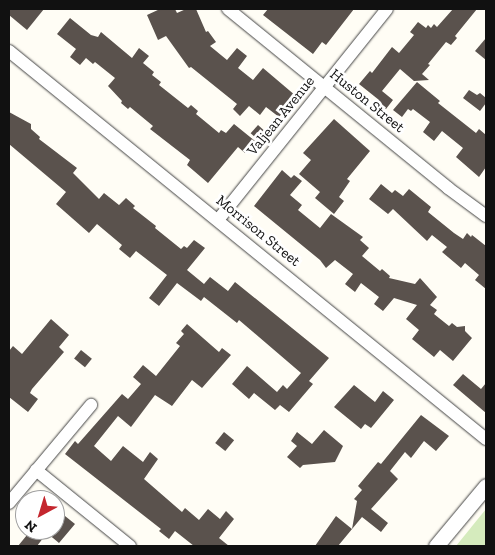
<!DOCTYPE html>
<html>
<head>
<meta charset="utf-8">
<style>
	body { margin:0 }
	#map { position:relative; width:495px; height:555px; overflow:hidden; background:#fffdf5; font-family:"Zilla Slab",serif }
	div>[style] { position:absolute }
	[style*='--x'] { left:calc(var(--x)*1px); top:calc(var(--y)*1px); width:calc(var(--w)*1px); rotate:calc(var(--a)*1deg) }
	.green>* { inset:0; background:#d5ebbd }
	.building>* { inset:0; background:#5a524d; transform-origin:0 0 }
	.roads { filter:drop-shadow(0 0 1px #444) drop-shadow(0 0 1px #444) }
	.minor>* { height:12px; margin:-6px; padding:0 6px; transform-origin:6px; border-radius:6px; background:#fff }
	.tertiary>* { height:15px; margin:-7.5px; padding:0 7.5px; transform-origin:7.5px; border-radius:7.5px; background:#fff }
	span { translate:-50% -50%; white-space:nowrap; text-align:center; line-height:1.15; -webkit-text-stroke:5px #fff; paint-order:stroke }
	.street-label { font-size:15px; color:#111 }
	.frame { position:absolute; inset:0; border:10px solid #111; pointer-events:none }
	.north { position:absolute; left:15px; top:490px; width:50px; height:50px; box-sizing:border-box; background:#fff; border:1px solid #a0a0a0; border-radius:50%; rotate:219deg; font-size:14px; font-weight:700; line-height:20px; text-align:center; color:#111 }
	.north::after { content:''; display:block; margin:auto; width:18px; height:22px; background:#c4262e; clip-path:polygon(50% 0,100% 100%,50% 72%,0 100%) }
</style>
</head>
<body>
<div id="map">
	<div class="green">
		<div style="clip-path:polygon(486px 509px,486px 546px,456px 546px)"></div>
	</div>
	<div class="building">
		<div style="clip-path:polygon(9px 9px,44px 9px,27px 30px,9px 15px)"></div>
		<div style="clip-path:polygon(160px 9px,175px 9px,177px 13px,186px 9px,196px 9px,206px 32px,208px 31px,216px 42px,210px 46px,227px 60px,237px 48px,247px 56px,238px 68px,253px 80px,263px 68px,296px 96px,279px 117px,266px 107px,260px 115px,249px 106px,240px 116px,233px 109px,237px 104px,191px 67px,189px 68px,166px 36px,158px 40px,147px 15px)"></div>
		<div style="clip-path:polygon(268px 9px,354px 9px,326px 45px,322px 42px,313px 54px,263px 15px)"></div>
		<div style="clip-path:polygon(453px 9px,477px 9px,455px 36px,457px 38px,451px 45px,446px 42px,428px 64px,430px 65px,422px 74px,429px 80px,414px 81px,400px 69px,382px 91px,393px 100px,386px 109px,378px 102px,379px 100px,359px 84px,370px 71px,372px 73px,392px 47px,399px 53px,414px 35px,410px 32px,418px 22px,426px 28px,428px 25px,431px 28px,434px 24px,437px 27px)"></div>
		<div style="clip-path:polygon(70px 18px,91px 35px,98px 37px,101px 32px,132px 58px,139px 48px,149px 56px,143px 63px,154px 72px,152px 75px,161px 82px,159px 85px,188px 108px,191px 105px,198px 111px,196px 114px,219px 133px,221px 130px,226px 133px,234px 124px,255px 141px,245px 153px,238px 147px,208px 183px,187px 165px,190px 160px,150px 129px,153px 126px,130px 107px,128px 109px,121px 103px,122px 101px,108px 86px,115px 78px,95px 62px,93px 64px,86px 58px,80px 65px,70px 57px,76px 49px,57px 34px)"></div>
		<div style="clip-path:polygon(486px 38px,486px 60px,475px 51px)"></div>
		<div style="clip-path:polygon(417px 82px,440px 101px,438px 103px,476px 133px,479px 129px,486px 135px,486px 167px,479px 177px,456px 157px,463px 148px,442px 131px,434px 141px,423px 132px,430px 122px,413px 109px,411px 111px,408px 109px,402px 117px,393px 110px)"></div>
		<div style="clip-path:polygon(469px 90px,477px 95px,480px 93px,486px 98px,486px 103px,480px 111px,463px 98px)"></div>
		<div style="clip-path:polygon(9px 112px,31px 124px,31px 129px,40px 137px,39px 139px,77px 168px,73px 173px,99px 199px,104px 193px,119px 205px,126px 198px,135px 206px,133px 208px,156px 226px,155px 228px,181px 249px,184px 246px,187px 248px,194px 240px,205px 248px,187px 270px,204px 284px,210px 277px,228px 291px,235px 282px,329px 358px,309px 381px,313px 384px,289px 412px,280px 405px,275px 410px,254px 393px,249px 399px,232px 384px,247px 366px,277px 392px,283px 385px,287px 389px,301px 373px,239px 320px,237px 323px,204px 297px,201px 301px,177px 283px,159px 306px,149px 298px,167px 275px,136px 251px,130px 258px,119px 249px,122px 245px,97px 224px,89px 233px,56px 204px,66px 192px,9px 144px)"></div>
		<div style="clip-path:polygon(334px 119px,370px 151px,347px 179px,350px 181px,339px 197px,344px 201px,334px 214px,315px 198px,320px 192px,299px 174px,311px 160px,303px 153px)"></div>
		<div style="left:258px;top:125px;width:12px;height:11px;rotate:42deg"></div>
		<div style="clip-path:polygon(282px 170px,291px 178px,294px 175px,302px 181px,290px 195px,302px 205px,298px 210px,320px 228px,331px 214px,363px 237px,360px 240px,369px 248px,362px 256px,380px 271px,382px 269px,390px 276px,389px 278px,415px 284px,420px 278px,437px 297px,430px 305px,437px 310px,434px 314px,449px 326px,452px 323px,457px 327px,465px 326px,465px 331px,472px 338px,453px 361px,440px 350px,434px 357px,412px 339px,419px 330px,406px 319px,417px 305px,394px 298px,383px 311px,374px 304px,379px 297px,361px 283px,355px 292px,345px 284px,353px 274px,335px 260px,326px 268px,320px 260px,254px 206px)"></div>
		<div style="clip-path:polygon(381px 184px,392px 193px,395px 190px,403px 196px,409px 189px,431px 207px,428px 212px,454px 233px,463px 239px,467px 233px,471px 237px,472px 235px,486px 246px,486px 289px,475px 280px,479px 275px,465px 263px,461px 268px,442px 252px,447px 247px,432px 235px,427px 241px,393px 209px,388px 214px,369px 199px)"></div>
		<div style="clip-path:polygon(51px 319px,69px 335px,59px 347px,64px 352px,32px 389px,30px 393px,38px 399px,28px 412px,9px 397px,9px 351px,13px 346px,22px 354px)"></div>
		<div style="clip-path:polygon(187px 324px,219px 352px,222px 348px,231px 355px,202px 388px,192px 380px,172px 406px,155px 395px,131px 427px,118px 416px,94px 446px,111px 461px,123px 446px,143px 462px,150px 452px,158px 459px,144px 479px,182px 512px,185px 508px,199px 520px,208px 509px,220px 519px,226px 511px,234px 519px,219px 538px,229px 546px,194px 546px,175px 531px,169px 539px,159px 531px,161px 529px,65px 454px,75px 441px,78px 444px,122px 394px,128px 399px,141px 384px,133px 377px,143px 365px,156px 376px,180px 346px,176px 343px,184px 334px,181px 331px)"></div>
		<div style="left:81px;top:350px;width:14px;height:11px;rotate:39deg"></div>
		<div style="clip-path:polygon(463px 374px,481px 389px,486px 383px,486px 413px,453px 385px)"></div>
		<div style="clip-path:polygon(354px 385px,375px 402px,383px 391px,394px 400px,371px 428px,365px 424px,361px 429px,334px 407px)"></div>
		<div style="clip-path:polygon(421px 415px,449px 436px,436px 451px,424px 441px,411px 458px,405px 452px,390px 471px,398px 479px,371px 509px,388px 523px,381px 532px,362px 517px,338px 546px,315px 546px,336px 516px,352px 529px,357px 501px,354px 499px,362px 490px,358px 486px,378px 462px,381px 464px)"></div>
		<div style="clip-path:polygon(324px 430px,343px 446px,335px 462px,303px 465px,300px 468px,287px 457px,297px 446px,291px 441px,297px 432px,312px 444px)"></div>
		<div style="left:224px;top:432px;width:13px;height:14px;rotate:39deg"></div>
		<div style="clip-path:polygon(55px 512px,63px 519px,65px 516px,75px 524px,59px 543px,47px 533px,37px 546px,18px 546px,27px 535px,21px 530px,55px 530px)"></div>
	</div>
	<div class="roads">
		<div class="minor">
			<div style="--x:228;--y:9;--w:284;--a:39.1"></div>
			<div style="--x:448;--y:188;--w:47;--a:36.4"></div>
			<div style="--x:9;--y:51;--w:615;--a:39.13"></div>
			<div style="--x:218;--y:220;--w:270;--a:-51.3"></div>
			<div style="--x:36;--y:470;--w:121;--a:39"></div>
			<div style="--x:9;--y:503;--w:128;--a:-50.1"></div>
		</div>
		<div class="tertiary">
			<div style="--x:436;--y:546;--w:78;--a:-50.2"></div>
		</div>
	</div>
	<div class="street-label">
		<span style="left:367px;top:101px;rotate:39deg">Huston Street</span>
		<span style="left:281px;top:116px;rotate:-51deg">Valjean Avenue</span>
		<span style="left:258px;top:231px;rotate:39deg">Morrison Street</span>
	</div>
	<div class="frame"></div>
	<div class="north">N</div>
</div>
</body>
</html>
